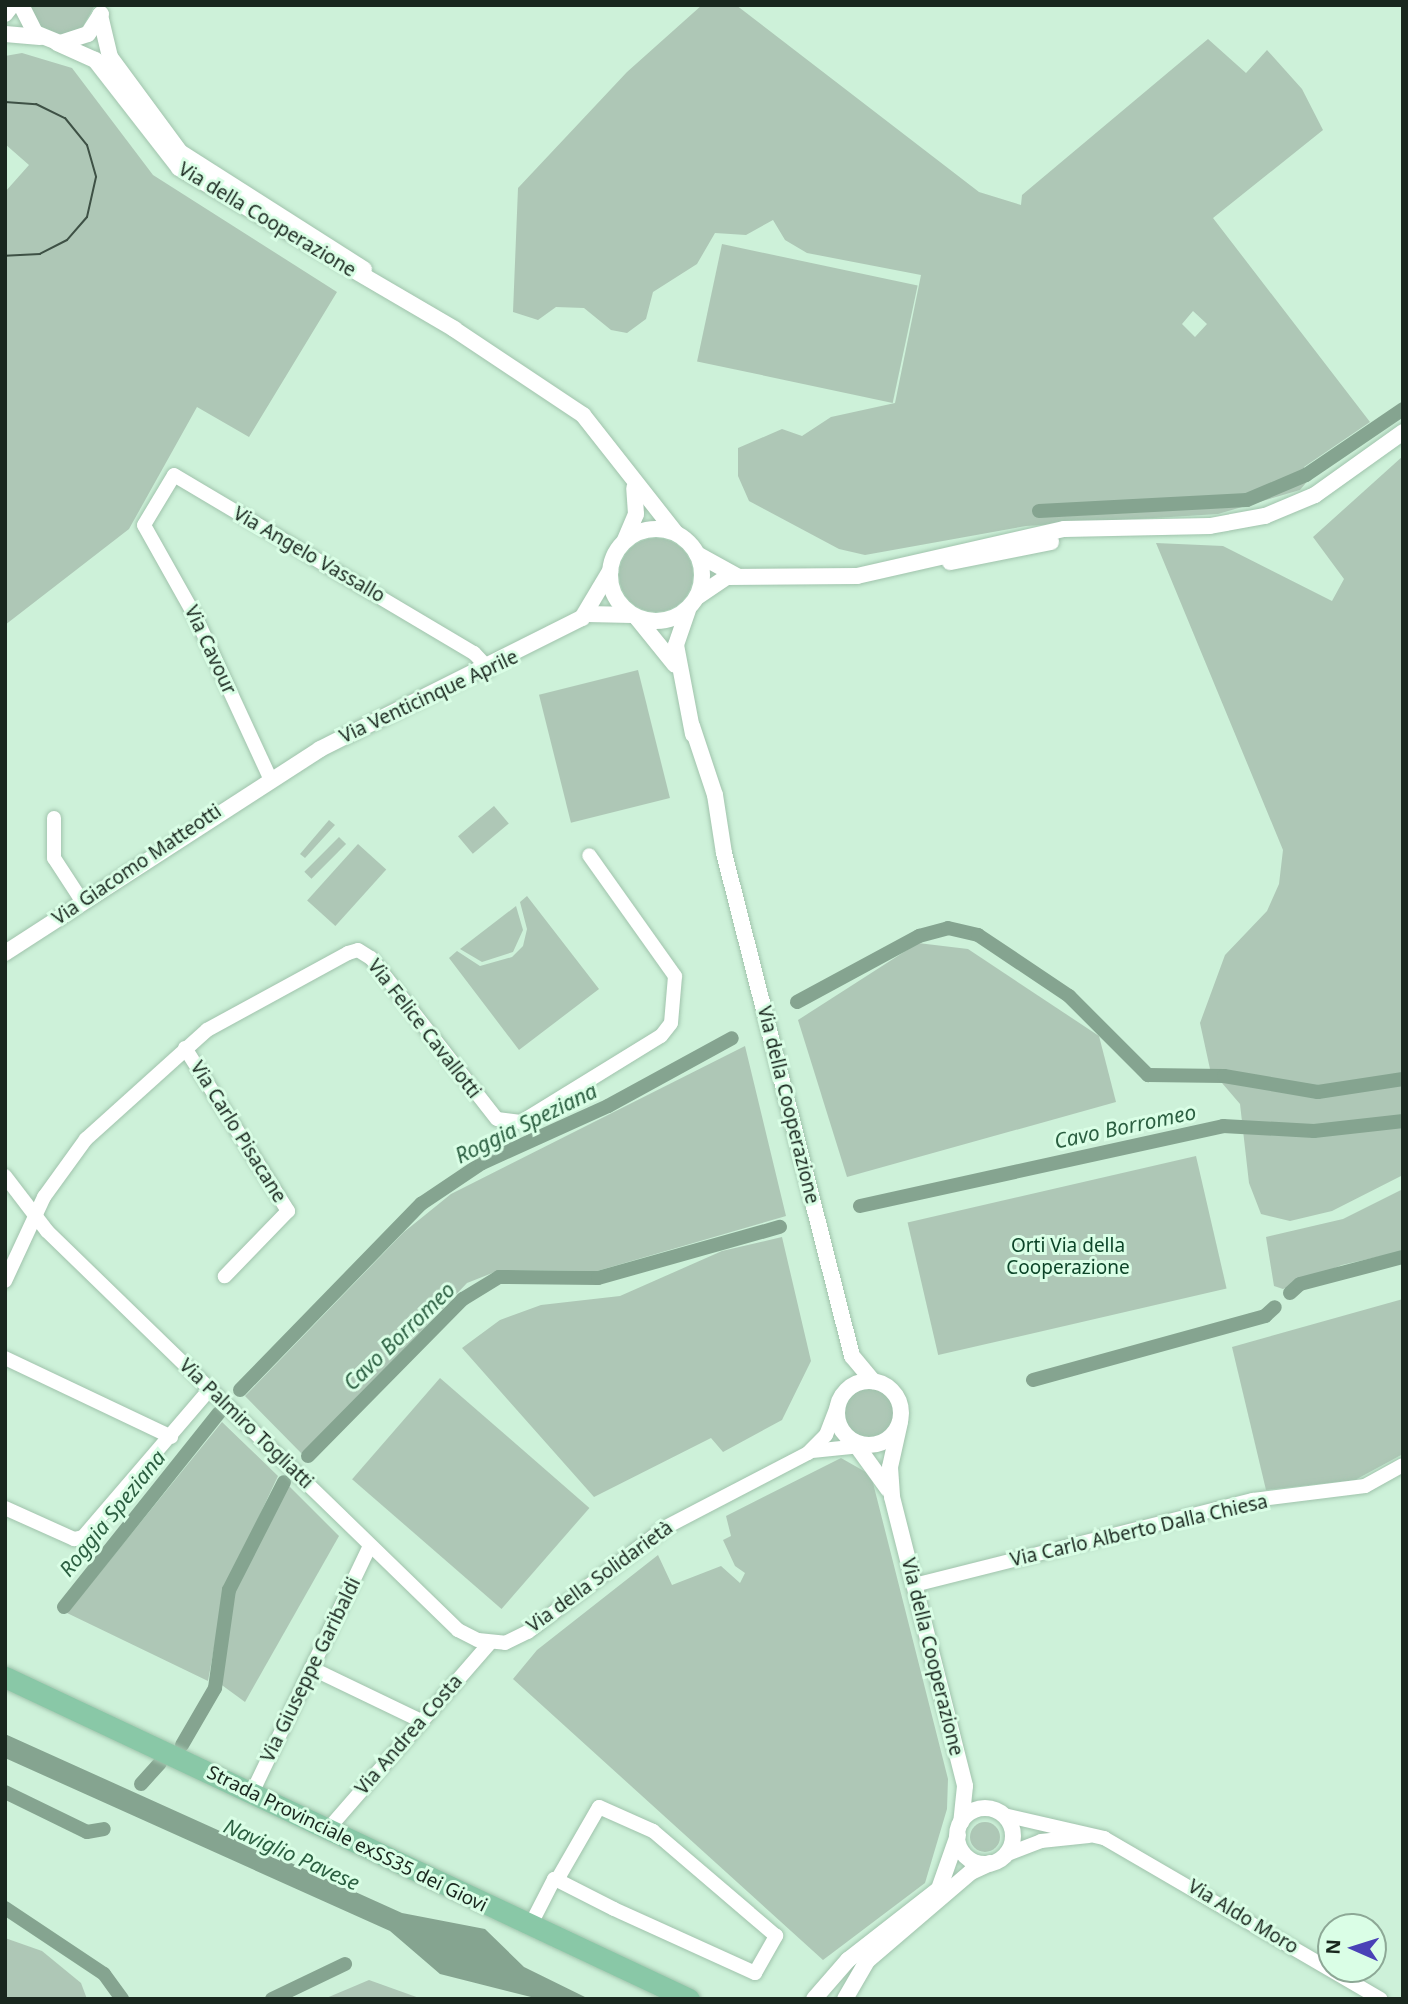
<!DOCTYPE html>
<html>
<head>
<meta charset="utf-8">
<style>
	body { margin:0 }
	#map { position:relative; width:1408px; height:2004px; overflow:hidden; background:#cdf1d9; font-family:"Noto Sans",sans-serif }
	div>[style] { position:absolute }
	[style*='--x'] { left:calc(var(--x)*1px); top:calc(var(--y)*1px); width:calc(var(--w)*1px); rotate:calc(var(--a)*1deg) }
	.green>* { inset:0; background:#aec7b6; transform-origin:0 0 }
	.round { border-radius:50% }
	.water>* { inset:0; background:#85a490 }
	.canal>* { height:14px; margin:-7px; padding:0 7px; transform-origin:7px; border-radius:7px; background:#85a490 }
	.roads { filter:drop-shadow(0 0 2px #a0c3ac) drop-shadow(0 0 2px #a0c3ac) }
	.minor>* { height:14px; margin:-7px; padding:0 7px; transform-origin:7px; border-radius:7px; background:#fff }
	.tertiary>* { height:16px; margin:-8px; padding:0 8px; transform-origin:8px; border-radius:8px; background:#fff }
	.tertiary>.ring { margin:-8px; padding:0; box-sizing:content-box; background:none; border:16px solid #fff; border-radius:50% }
	.primary>* { height:21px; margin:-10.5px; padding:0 10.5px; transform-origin:10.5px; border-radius:10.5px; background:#89c8a7 }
	.tram>* { height:2px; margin:-1px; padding:0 1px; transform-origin:1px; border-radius:1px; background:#3e5145 }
	span { translate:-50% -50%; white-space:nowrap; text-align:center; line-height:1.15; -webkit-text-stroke:6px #dafee6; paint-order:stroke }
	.street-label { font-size:19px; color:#19271e }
	.park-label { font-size:19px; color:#0c4428 }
	.water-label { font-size:21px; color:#2b5f41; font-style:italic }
	.frame { position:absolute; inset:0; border:7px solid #19271e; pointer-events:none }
	.north { position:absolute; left:1317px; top:1913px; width:70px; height:70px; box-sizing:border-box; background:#dafee6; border:2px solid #8da896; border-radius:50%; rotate:273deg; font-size:19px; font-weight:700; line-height:28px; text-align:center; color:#19271e }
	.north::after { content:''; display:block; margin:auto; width:24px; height:32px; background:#4941b7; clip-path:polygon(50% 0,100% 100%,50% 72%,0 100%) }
</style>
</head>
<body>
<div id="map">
	<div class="green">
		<div style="clip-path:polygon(29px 5px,95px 5px,82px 28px,60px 36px,38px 26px)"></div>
		<div style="clip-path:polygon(evenodd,702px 5px,736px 5px,979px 192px,1021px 205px,1022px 195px,1208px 39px,1246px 73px,1267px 50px,1302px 89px,1323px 130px,1213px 218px,1370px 422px,1304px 467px,1310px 478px,1300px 490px,1218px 514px,1026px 526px,865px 555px,839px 549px,749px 501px,738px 476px,738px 448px,782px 429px,802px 436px,831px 417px,895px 403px,921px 275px,807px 253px,785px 240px,773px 220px,746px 235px,715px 233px,697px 264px,653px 292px,646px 319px,627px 333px,611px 330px,584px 308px,556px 307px,538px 320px,513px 312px,518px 188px,627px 72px,702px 5px,1193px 311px,1207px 324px,1195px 337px,1182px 324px,1193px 311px)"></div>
		<div style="clip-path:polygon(22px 53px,72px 68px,153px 175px,337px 292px,249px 437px,197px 407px,129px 529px,5px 625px,5px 192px,29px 165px,5px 144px,5px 56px)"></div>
		<div style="left:722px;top:244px;width:200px;height:120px;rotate:12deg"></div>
		<div style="clip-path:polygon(1403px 456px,1403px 1175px,1332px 1211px,1290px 1221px,1261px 1214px,1249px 1183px,1240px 1104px,1210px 1069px,1200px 1023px,1225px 955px,1267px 911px,1279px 884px,1283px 850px,1156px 543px,1223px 546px,1332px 601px,1344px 579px,1313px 537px)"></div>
		<div class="round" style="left:619px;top:538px;width:74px;height:74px"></div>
		<div style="left:638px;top:670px;width:132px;height:102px;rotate:76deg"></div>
		<div style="left:494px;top:806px;width:23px;height:47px;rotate:50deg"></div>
		<div style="clip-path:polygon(329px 820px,335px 825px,305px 858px,300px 854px)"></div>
		<div style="left:339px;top:837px;width:10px;height:49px;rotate:45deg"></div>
		<div style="left:358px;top:844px;width:38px;height:76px;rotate:42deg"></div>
		<div style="clip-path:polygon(527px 896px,599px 989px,519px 1050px,449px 958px,457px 951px,480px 966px,512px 957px,523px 946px,527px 929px,520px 902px)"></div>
		<div style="clip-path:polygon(516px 906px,523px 930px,513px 952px,482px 962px,460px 949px)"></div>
		<div style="clip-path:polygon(918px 943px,968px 949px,1099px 1036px,1116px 1102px,847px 1177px,798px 1020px)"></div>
		<div style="clip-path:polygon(745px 1046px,786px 1216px,597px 1271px,500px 1270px,467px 1283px,303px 1455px,245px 1396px,404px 1232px,451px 1194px)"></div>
		<div style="left:1196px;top:1156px;width:136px;height:296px;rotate:77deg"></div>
		<div style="clip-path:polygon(1403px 1189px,1403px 1251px,1342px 1265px,1283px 1289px,1274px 1286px,1266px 1237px,1343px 1219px)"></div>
		<div style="clip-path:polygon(782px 1237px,811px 1361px,782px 1420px,723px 1452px,711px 1438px,594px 1497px,462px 1348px,500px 1320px,541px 1305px,620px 1296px,722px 1251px)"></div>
		<div style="clip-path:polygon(1403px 1299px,1403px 1454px,1355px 1480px,1266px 1490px,1232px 1347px)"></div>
		<div style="left:440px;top:1378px;width:198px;height:134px;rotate:41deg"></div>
		<div class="round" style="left:845px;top:1388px;width:50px;height:50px"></div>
		<div style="clip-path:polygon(222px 1422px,278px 1476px,225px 1589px,208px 1681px,67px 1613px)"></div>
		<div style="clip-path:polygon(841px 1458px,871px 1475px,948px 1779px,947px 1809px,925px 1883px,823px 1960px,513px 1679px,537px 1650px,658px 1555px,672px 1585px,721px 1566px,740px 1583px,745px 1573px,735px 1566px,723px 1540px,731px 1536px,726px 1516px)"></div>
		<div style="clip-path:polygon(288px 1485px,339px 1536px,245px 1702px,219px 1683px,235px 1590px)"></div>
		<div class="round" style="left:970px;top:1822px;width:30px;height:30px"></div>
		<div style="clip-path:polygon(5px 1938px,42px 1951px,81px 1983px,87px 1999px,5px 1999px)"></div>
		<div style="clip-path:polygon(369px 1980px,422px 1999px,324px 1999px)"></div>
	</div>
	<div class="water">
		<div style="clip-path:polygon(5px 1734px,402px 1913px,485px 1929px,524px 1967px,589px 1999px,539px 1999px,440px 1974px,390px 1931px,5px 1758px)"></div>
	</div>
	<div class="canal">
		<div style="--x:1039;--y:511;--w:208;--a:-3"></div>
		<div style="--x:1247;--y:500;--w:64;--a:-23"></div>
		<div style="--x:1306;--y:475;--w:117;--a:-34.2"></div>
		<div style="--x:797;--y:1002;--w:139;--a:-28.4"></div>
		<div style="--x:919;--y:936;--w:30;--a:-15"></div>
		<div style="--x:948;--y:928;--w:31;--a:13"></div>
		<div style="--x:978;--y:935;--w:110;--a:33.8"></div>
		<div style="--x:1069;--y:996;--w:112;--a:45"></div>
		<div style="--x:1148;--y:1075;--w:76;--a:0.8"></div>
		<div style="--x:1224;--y:1076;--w:95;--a:9.7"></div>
		<div style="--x:1318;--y:1092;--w:86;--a:-8.7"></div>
		<div style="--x:860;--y:1206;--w:372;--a:-12.4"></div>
		<div style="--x:1223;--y:1126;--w:91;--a:3.1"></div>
		<div style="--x:1314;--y:1131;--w:90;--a:-6.4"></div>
		<div style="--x:1290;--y:1293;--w:13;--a:-42"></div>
		<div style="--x:1300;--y:1284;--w:106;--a:-14.7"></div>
		<div style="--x:1033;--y:1380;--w:241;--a:-15.4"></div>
		<div style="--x:1265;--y:1316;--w:13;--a:-42"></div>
		<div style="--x:240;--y:1390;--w:260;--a:-45.8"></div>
		<div style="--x:421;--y:1204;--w:73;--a:-33.9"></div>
		<div style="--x:482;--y:1163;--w:138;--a:-24.3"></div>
		<div style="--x:608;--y:1106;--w:141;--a:-28.7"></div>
		<div style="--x:308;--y:1456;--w:221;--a:-45.4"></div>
		<div style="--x:463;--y:1299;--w:42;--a:-31.4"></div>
		<div style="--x:499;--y:1277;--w:99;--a:0.6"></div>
		<div style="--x:598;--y:1278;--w:189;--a:-15.7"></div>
		<div style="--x:64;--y:1607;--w:248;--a:-51.4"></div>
		<div style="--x:182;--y:1745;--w:66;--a:-59.9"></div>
		<div style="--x:215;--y:1688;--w:99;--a:-81.9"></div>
		<div style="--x:229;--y:1590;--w:121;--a:-63"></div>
		<div style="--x:141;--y:1784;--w:28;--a:-48"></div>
		<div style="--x:5;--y:1792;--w:91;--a:26"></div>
		<div style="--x:87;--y:1832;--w:17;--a:-10"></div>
		<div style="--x:5;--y:1908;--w:119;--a:33.7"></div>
		<div style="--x:104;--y:1974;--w:31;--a:54"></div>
		<div style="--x:272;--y:1999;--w:81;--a:-25.6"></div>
	</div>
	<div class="roads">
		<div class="minor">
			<div style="--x:270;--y:778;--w:179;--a:-114.8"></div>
			<div style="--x:195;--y:616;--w:104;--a:-119.3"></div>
			<div style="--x:144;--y:525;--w:58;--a:-59"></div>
			<div style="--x:174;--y:475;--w:349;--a:30.7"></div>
			<div style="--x:474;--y:653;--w:22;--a:47"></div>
			<div style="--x:54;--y:818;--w:40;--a:90"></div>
			<div style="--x:54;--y:858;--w:51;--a:56.9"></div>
			<div style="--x:185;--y:1048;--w:193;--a:57.7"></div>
			<div style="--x:288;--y:1211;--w:91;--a:134.1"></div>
			<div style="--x:5;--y:1176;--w:69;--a:52.6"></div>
			<div style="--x:47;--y:1231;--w:573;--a:44.15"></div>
			<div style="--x:458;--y:1630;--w:22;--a:27"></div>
			<div style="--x:478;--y:1640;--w:27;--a:6"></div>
			<div style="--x:505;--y:1643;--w:25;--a:-26"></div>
			<div style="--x:528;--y:1632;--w:173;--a:-37.3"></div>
			<div style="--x:666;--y:1527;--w:160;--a:-27.5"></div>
			<div style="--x:808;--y:1453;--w:25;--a:-45"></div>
			<div style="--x:826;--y:1435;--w:33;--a:-69"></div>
			<div style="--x:5;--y:1281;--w:93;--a:-65.1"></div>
			<div style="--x:44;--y:1197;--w:72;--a:-54.1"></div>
			<div style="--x:86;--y:1139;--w:163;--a:-42"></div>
			<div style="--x:207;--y:1030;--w:161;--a:-28.6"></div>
			<div style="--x:348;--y:953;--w:10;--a:-17"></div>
			<div style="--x:358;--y:950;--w:15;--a:32"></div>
			<div style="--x:371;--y:958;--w:204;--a:52"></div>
			<div style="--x:497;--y:1119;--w:24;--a:7"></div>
			<div style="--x:521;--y:1122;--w:164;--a:-31.6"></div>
			<div style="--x:661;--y:1036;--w:16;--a:-52"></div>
			<div style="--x:671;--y:1023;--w:47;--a:-85.1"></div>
			<div style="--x:675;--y:976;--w:148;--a:-125.4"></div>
			<div style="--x:5;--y:1358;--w:184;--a:25.4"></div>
			<div style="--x:812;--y:1451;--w:59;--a:-5.8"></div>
			<div style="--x:5;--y:1508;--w:76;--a:24.2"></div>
			<div style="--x:74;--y:1539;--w:9;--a:-13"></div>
			<div style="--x:83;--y:1537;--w:195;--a:-49.4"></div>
			<div style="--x:914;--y:1585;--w:349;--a:-14.1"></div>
			<div style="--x:1253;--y:1500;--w:113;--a:-7.1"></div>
			<div style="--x:1365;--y:1486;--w:43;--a:-28.9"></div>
			<div style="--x:311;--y:1668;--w:120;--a:25.7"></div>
			<div style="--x:252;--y:1793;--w:274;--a:-64.5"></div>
			<div style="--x:1004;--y:1815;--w:103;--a:13"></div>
			<div style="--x:1104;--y:1838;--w:320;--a:30.2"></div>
			<div style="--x:329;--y:1828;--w:245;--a:-49"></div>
			<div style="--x:1005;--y:1855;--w:39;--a:-21"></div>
			<div style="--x:1041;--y:1841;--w:48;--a:-5.9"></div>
			<div style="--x:530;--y:1926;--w:53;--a:-62.9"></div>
			<div style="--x:554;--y:1879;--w:3;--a:18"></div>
			<div style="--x:557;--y:1880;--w:64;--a:27"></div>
			<div style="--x:614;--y:1909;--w:155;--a:24.4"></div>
			<div style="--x:755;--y:1973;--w:43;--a:-60.4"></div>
			<div style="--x:776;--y:1936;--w:162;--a:-139.5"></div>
			<div style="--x:653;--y:1831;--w:59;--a:-156"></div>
			<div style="--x:599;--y:1807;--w:84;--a:119.9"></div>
		</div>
		<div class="tertiary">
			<div style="--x:21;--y:5;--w:31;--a:63"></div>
			<div style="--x:35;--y:33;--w:27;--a:22"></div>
			<div style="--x:60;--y:43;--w:29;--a:-18"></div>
			<div style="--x:88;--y:34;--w:24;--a:-57"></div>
			<div style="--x:5;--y:14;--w:11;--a:-52"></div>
			<div style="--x:100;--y:15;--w:43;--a:76.6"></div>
			<div style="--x:110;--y:57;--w:118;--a:53.6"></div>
			<div style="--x:180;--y:152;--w:218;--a:32.5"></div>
			<div style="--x:5;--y:34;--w:35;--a:5"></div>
			<div style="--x:57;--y:43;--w:42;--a:24.1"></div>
			<div style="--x:95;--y:60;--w:137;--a:52.1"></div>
			<div style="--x:179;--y:168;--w:319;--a:30.3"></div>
			<div style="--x:454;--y:329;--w:155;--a:33.7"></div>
			<div style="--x:583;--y:415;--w:150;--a:51.8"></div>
			<div class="ring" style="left:610px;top:529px;width:76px;height:76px"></div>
			<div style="--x:625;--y:540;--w:28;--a:-67"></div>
			<div style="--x:636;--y:514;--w:26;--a:-94"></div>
			<div style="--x:697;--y:554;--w:46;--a:28.8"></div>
			<div style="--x:950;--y:562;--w:103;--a:-11.2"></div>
			<div style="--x:697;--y:597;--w:36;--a:-34"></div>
			<div style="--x:727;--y:577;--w:130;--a:-0.4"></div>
			<div style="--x:857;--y:576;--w:212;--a:-12.8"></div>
			<div style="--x:1064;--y:529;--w:146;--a:-1.2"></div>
			<div style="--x:1210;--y:526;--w:56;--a:-10.3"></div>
			<div style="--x:1265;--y:516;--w:54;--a:-22.8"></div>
			<div style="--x:1315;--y:495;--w:108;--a:-35.6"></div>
			<div style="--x:688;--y:610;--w:37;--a:109"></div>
			<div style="--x:676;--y:645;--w:91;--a:79.2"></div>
			<div style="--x:587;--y:614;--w:45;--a:1.3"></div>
			<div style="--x:637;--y:618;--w:60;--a:51"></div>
			<div style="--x:692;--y:726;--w:73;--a:71.6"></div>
			<div style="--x:715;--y:795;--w:59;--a:81.2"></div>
			<div style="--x:724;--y:853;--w:519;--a:75.72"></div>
			<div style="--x:852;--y:1356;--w:33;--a:50"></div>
			<div style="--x:5;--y:953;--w:375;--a:-32.9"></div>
			<div style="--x:320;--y:749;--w:293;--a:-26.6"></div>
			<div style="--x:582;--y:618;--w:55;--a:-59.2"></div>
			<div class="ring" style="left:837px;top:1381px;width:48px;height:48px"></div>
			<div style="--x:900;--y:1422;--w:46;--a:102.5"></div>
			<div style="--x:890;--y:1467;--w:30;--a:86"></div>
			<div style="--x:892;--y:1497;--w:298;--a:75.8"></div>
			<div style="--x:965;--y:1786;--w:36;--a:96"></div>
			<div style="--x:854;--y:1442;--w:58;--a:54.1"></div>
			<div class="ring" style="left:957px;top:1808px;width:40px;height:40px"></div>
			<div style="--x:814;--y:1999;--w:52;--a:-48.9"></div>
			<div style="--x:848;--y:1960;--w:115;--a:-38"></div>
			<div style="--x:939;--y:1889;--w:57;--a:-70.6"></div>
			<div style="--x:845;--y:1999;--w:44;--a:-59.9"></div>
			<div style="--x:867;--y:1961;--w:137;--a:-40.6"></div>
			<div style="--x:971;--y:1872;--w:21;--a:-25"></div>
		</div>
		<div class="primary">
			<div style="--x:5;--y:1677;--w:756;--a:25.21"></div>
		</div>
	</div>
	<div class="tram">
		<div style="--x:5;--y:102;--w:31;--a:4"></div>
		<div style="--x:36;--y:104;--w:32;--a:26"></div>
		<div style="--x:65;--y:118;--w:35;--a:51"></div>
		<div style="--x:87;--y:145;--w:33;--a:74"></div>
		<div style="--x:96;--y:177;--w:41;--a:102.7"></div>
		<div style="--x:87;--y:217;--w:30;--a:131"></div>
		<div style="--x:67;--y:240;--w:30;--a:153"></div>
		<div style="--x:40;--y:254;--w:35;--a:177"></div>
	</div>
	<div class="street-label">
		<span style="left:267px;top:220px;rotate:31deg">Via della Cooperazione</span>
		<span style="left:309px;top:555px;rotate:30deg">Via Angelo Vassallo</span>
		<span style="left:210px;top:650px;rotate:65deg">Via Cavour</span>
		<span style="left:429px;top:697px;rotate:-25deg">Via Venticinque Aprile</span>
		<span style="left:137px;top:865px;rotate:-34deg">Via Giacomo Matteotti</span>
		<span style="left:424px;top:1029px;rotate:52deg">Via Felice Cavallotti</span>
		<span style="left:788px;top:1105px;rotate:76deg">Via della Cooperazione</span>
		<span style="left:238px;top:1132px;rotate:58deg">Via Carlo Pisacane</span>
		<span style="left:246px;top:1424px;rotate:44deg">Via Palmiro Togliatti</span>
		<span style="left:1139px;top:1531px;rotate:-13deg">Via Carlo Alberto Dalla Chiesa</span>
		<span style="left:600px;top:1577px;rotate:-36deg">Via della Solidarietà</span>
		<span style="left:932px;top:1657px;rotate:76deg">Via della Cooperazione</span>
		<span style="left:311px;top:1670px;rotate:-64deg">Via Giuseppe Garibaldi</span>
		<span style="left:409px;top:1735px;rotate:-49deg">Via Andrea Costa</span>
		<span style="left:347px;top:1839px;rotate:26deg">Strada Provinciale exSS35 dei Giovi</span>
		<span style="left:1243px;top:1917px;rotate:31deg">Via Aldo Moro</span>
	</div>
	<div class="park-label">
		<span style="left:1068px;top:1257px">Orti Via della<br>Cooperazione</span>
	</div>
	<div class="water-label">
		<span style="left:526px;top:1123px;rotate:-26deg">Roggia Speziana</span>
		<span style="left:1125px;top:1126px;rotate:-12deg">Cavo Borromeo</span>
		<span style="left:399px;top:1336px;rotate:-44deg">Cavo Borromeo</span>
		<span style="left:112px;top:1513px;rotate:-51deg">Roggia Speziana</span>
		<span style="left:292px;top:1854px;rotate:24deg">Naviglio Pavese</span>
	</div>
	<div class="frame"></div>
	<div class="north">N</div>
</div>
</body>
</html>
